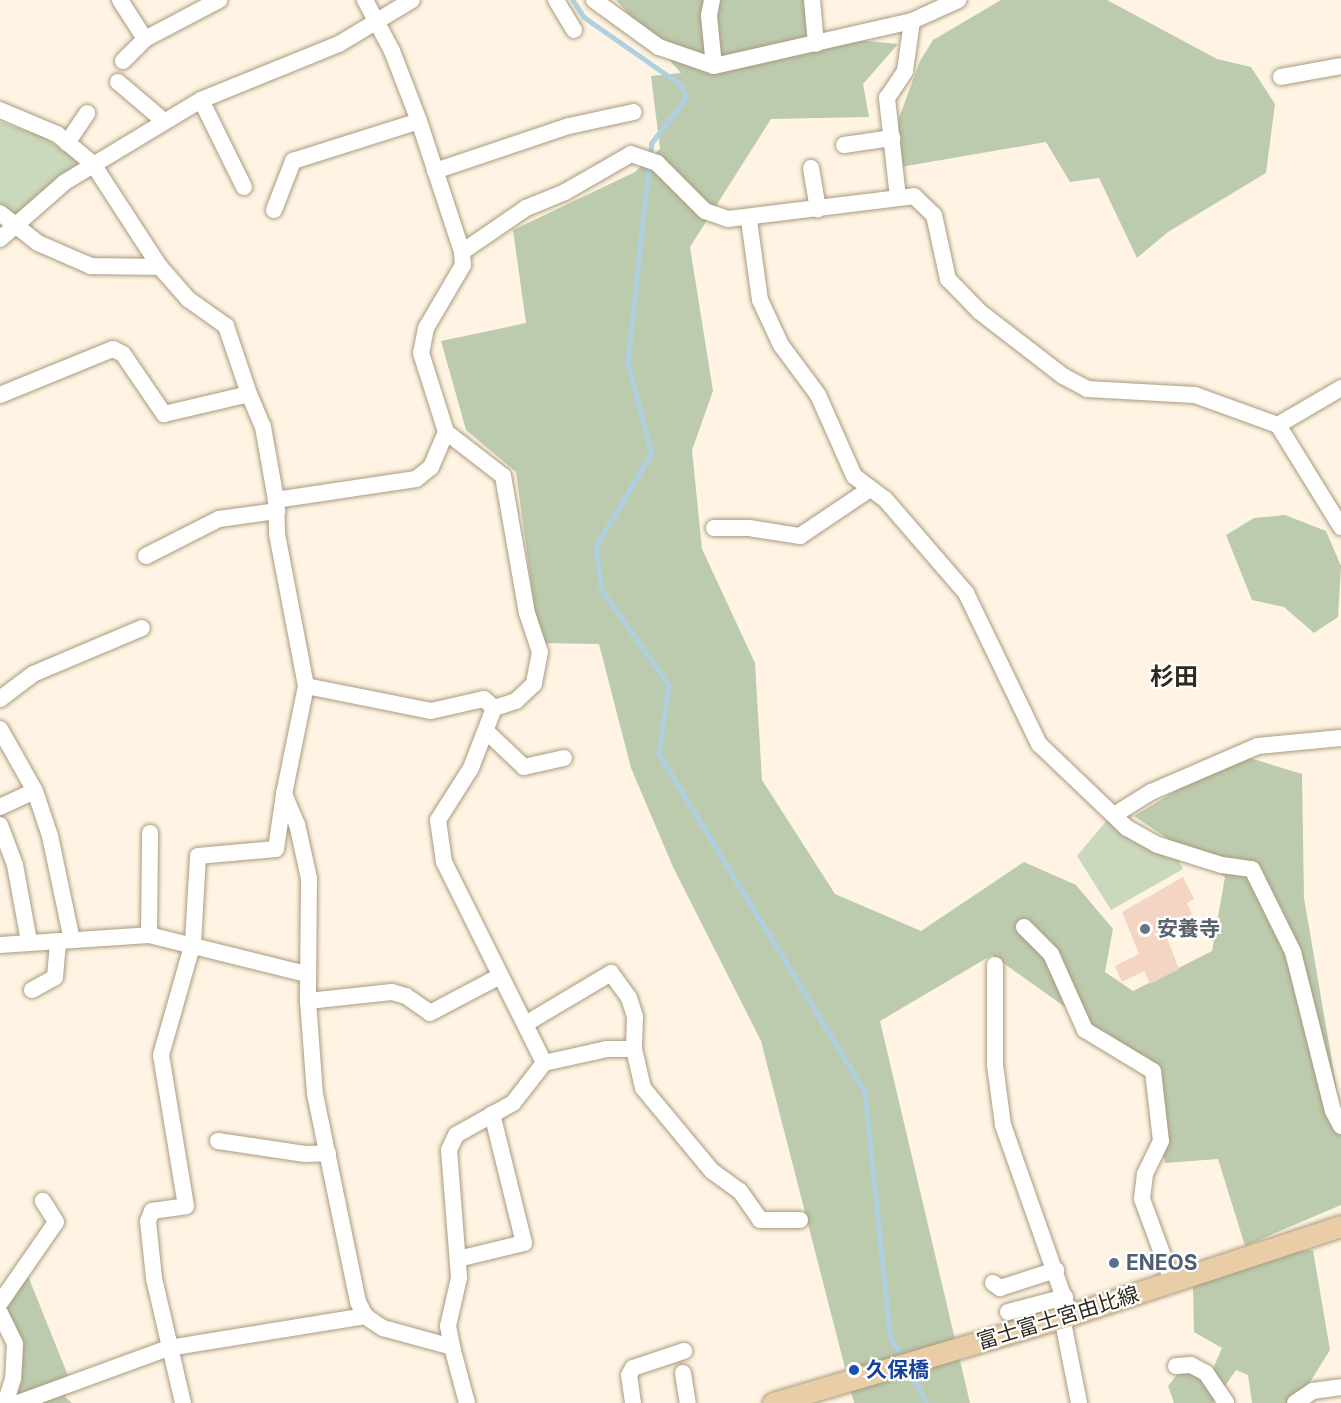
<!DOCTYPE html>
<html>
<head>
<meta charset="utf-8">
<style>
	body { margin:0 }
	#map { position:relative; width:1341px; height:1403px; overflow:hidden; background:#fff4e3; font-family:Inter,"Noto Sans JP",sans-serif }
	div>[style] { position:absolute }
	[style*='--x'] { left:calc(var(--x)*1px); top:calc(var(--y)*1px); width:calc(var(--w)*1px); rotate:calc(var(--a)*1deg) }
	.green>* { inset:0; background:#cad8bd }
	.forest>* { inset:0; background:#bccbae }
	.stream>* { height:4.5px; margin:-2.25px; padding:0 2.25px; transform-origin:2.25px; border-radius:2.25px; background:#b0d0e1 }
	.building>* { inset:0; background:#f4d5c4 }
	.roads { filter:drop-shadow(0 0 2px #aa9a7f) drop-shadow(0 0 2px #aa9a7f) }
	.minor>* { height:16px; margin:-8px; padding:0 8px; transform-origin:8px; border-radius:8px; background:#fff }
	.major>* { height:21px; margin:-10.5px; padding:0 10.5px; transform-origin:10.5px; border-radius:10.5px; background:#e8cda6 }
	.dots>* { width:16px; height:16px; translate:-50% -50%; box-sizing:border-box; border:3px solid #fff; border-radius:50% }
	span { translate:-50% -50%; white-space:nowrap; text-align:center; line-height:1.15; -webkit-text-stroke:4.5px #fff; paint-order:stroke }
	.worship-label { font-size:21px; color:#5b616d; font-weight:700 }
	.left { translate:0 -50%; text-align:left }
	.service-label { font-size:21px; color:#4e5e75; font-weight:700 }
	.street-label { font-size:21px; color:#30291e }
	.transit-label { font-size:21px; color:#164399; font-weight:700 }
	.quarter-label { font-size:24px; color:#30291e; font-weight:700 }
</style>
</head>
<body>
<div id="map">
	<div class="green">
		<div style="clip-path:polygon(0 122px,44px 137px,80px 162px,10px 219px,0 210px)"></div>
		<div style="clip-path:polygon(1113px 813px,1175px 854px,1183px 869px,1111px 910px,1077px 856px)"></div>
	</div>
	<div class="forest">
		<div style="clip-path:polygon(616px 0,806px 0,814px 36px,898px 44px,863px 84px,869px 117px,771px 119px,690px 247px,713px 391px,692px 450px,702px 549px,755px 663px,762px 780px,835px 894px,921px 931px,1024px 862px,1076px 885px,1113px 929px,1105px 972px,1133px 991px,1212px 951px,1225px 877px,1134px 816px,1237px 754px,1302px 774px,1304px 898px,1341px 1114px,1341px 1205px,1245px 1246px,1218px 1159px,1165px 1163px,1145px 1064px,992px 955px,880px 1021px,970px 1403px,854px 1403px,761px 1041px,673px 867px,631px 768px,599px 644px,539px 643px,516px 472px,466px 430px,441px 341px,526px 323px,513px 230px,635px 172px,660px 149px,651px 76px,681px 73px)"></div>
		<div style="clip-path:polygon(1001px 0,1107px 0,1217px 59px,1251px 67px,1275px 104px,1266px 173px,1168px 232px,1137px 258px,1099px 178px,1070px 182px,1046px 142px,895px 168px,899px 118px,920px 61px,933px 40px)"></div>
		<div style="clip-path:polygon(1285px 515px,1326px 531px,1341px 566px,1338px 617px,1314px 633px,1284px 607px,1252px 600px,1226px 535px,1254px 518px)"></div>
		<div style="clip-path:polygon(1313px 1250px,1330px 1350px,1297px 1403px,1252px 1403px,1248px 1375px,1236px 1370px,1213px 1403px,1174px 1403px,1168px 1386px,1180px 1371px,1209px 1378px,1222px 1348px,1194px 1332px,1193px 1285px,1274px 1254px)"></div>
		<div style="clip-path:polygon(28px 1276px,71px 1383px,65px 1397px,72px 1403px,9px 1403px,6px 1308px)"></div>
	</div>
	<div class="stream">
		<div style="--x:573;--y:0;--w:20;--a:57"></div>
		<div style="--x:584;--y:17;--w:117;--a:34.9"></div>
		<div style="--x:680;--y:84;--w:15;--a:62"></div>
		<div style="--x:687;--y:97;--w:58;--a:127.3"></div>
		<div style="--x:652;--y:143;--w:14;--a:98"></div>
		<div style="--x:649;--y:166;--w:198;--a:96.1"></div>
		<div style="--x:628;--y:363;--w:93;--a:75.1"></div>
		<div style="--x:652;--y:453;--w:109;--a:120.8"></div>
		<div style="--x:596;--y:547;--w:43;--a:82.1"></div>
		<div style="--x:602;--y:590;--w:116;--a:54.8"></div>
		<div style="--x:669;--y:685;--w:70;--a:98.2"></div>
		<div style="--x:659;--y:754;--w:396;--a:58.6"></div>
		<div style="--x:865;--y:1092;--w:245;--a:84.1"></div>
		<div style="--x:890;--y:1336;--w:26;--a:59"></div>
		<div style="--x:908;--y:1368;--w:40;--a:62"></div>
	</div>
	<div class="building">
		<div style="clip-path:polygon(1183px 877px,1194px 899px,1187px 903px,1192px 914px,1165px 932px,1179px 969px,1150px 984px,1144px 971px,1122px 982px,1115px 966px,1139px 954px,1122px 912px)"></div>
	</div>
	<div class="roads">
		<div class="minor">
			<div style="--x:120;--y:0;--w:46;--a:57.3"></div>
			<div style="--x:145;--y:39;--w:84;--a:-27.8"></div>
			<div style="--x:365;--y:0;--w:58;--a:62.1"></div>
			<div style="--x:392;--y:51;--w:75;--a:68.9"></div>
			<div style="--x:419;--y:121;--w:138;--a:71.8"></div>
			<div style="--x:462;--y:252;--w:13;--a:86"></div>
			<div style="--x:463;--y:265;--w:73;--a:120.4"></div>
			<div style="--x:426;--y:328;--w:25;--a:101"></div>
			<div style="--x:421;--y:353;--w:83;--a:72.4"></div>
			<div style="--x:446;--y:432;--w:38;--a:113"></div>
			<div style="--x:431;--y:467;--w:19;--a:141"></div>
			<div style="--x:416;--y:479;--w:142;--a:171.5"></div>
			<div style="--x:276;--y:500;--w:34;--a:88"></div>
			<div style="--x:277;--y:534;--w:155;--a:79.2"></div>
			<div style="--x:306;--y:686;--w:110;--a:101.5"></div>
			<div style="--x:284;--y:794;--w:33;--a:67"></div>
			<div style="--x:297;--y:824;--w:55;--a:77.5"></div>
			<div style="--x:309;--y:878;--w:123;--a:90.5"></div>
			<div style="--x:308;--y:1001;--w:93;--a:85.7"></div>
			<div style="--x:315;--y:1094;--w:212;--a:78.3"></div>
			<div style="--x:358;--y:1302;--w:16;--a:63"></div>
			<div style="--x:365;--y:1316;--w:22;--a:34"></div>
			<div style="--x:383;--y:1328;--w:72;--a:15.4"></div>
			<div style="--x:452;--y:1347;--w:58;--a:75"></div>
			<div style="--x:556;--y:0;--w:35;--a:59"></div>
			<div style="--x:594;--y:0;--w:80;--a:35.9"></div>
			<div style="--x:659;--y:47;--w:58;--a:19.1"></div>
			<div style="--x:714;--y:66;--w:203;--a:-12.8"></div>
			<div style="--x:912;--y:21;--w:51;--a:-24.5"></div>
			<div style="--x:712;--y:0;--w:16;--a:101"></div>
			<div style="--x:709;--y:16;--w:50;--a:84.3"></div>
			<div style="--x:812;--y:0;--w:44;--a:84.8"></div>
			<div style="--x:123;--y:61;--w:31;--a:-45"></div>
			<div style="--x:1281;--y:77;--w:61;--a:-10.4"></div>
			<div style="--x:118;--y:82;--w:60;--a:40.3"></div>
			<div style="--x:201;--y:100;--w:97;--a:63.7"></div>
			<div style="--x:0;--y:110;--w:62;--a:22.8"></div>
			<div style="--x:57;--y:134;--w:47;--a:39.8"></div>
			<div style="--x:93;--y:164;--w:123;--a:57"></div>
			<div style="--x:160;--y:267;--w:43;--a:48.8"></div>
			<div style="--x:188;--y:299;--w:47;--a:35.4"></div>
			<div style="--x:226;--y:326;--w:72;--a:71.3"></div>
			<div style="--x:67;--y:143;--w:36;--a:-56"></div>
			<div style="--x:844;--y:145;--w:49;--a:-8.3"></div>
			<div style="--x:811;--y:168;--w:42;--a:80.3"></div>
			<div style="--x:435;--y:171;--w:141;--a:-18.6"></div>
			<div style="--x:569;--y:126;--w:66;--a:-12.2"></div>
			<div style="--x:898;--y:198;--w:101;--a:-96.3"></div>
			<div style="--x:887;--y:98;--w:32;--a:-56"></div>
			<div style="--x:905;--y:71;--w:50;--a:-82"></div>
			<div style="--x:274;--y:210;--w:53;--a:-68.8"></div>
			<div style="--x:293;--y:161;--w:132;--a:-17.6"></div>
			<div style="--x:0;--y:213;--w:48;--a:38.3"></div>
			<div style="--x:38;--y:243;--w:58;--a:23.5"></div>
			<div style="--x:91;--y:266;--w:69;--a:0.8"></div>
			<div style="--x:749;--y:220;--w:81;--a:82.2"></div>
			<div style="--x:760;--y:300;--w:50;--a:65"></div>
			<div style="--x:781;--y:345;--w:62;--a:53.5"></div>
			<div style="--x:818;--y:395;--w:89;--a:66"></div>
			<div style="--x:854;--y:476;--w:39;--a:37"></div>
			<div style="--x:885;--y:499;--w:124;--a:49.2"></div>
			<div style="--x:966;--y:593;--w:168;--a:64.2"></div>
			<div style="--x:1039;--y:744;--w:122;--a:43.7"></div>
			<div style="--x:1127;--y:828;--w:35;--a:29"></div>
			<div style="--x:1158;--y:845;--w:67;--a:17.4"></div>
			<div style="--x:1222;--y:865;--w:30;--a:8"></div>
			<div style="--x:1252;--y:869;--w:93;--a:63.7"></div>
			<div style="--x:1293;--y:952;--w:164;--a:75.9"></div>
			<div style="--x:1333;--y:1111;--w:17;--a:62"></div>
			<div style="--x:0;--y:239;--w:86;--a:-41.2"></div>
			<div style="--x:65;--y:182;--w:159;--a:-31.1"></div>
			<div style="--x:201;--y:100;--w:149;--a:-22.1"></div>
			<div style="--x:339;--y:44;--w:85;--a:-31.1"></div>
			<div style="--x:462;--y:252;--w:78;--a:-34.5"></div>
			<div style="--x:526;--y:208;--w:42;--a:-22.3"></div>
			<div style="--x:565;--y:192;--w:76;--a:-29.9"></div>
			<div style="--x:631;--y:154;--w:28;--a:19"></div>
			<div style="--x:657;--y:163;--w:68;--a:45"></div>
			<div style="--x:705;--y:211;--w:24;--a:19"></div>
			<div style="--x:728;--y:219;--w:187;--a:-7"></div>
			<div style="--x:914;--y:196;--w:28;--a:44"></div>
			<div style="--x:934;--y:215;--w:66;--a:77.7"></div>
			<div style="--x:948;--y:279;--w:46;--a:45.9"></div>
			<div style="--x:980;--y:312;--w:105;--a:37.6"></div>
			<div style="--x:1063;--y:376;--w:27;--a:28"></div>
			<div style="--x:1087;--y:389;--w:108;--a:3.2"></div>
			<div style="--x:1195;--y:395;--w:88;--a:19.9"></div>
			<div style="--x:1278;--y:425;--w:120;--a:58.3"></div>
			<div style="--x:0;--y:395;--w:122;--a:-22.2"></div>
			<div style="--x:113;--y:349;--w:11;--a:27"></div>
			<div style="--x:123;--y:354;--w:73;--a:55.7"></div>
			<div style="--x:164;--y:414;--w:87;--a:-13.2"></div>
			<div style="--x:249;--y:394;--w:36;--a:67"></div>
			<div style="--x:263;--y:427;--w:74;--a:79.9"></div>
			<div style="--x:1278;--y:425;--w:73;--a:-30.4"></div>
			<div style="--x:446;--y:432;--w:72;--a:37.7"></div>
			<div style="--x:503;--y:476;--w:139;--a:80.1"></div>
			<div style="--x:527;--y:613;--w:41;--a:71.6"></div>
			<div style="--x:540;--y:652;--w:33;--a:101"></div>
			<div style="--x:534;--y:684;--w:25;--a:137"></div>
			<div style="--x:516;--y:701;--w:23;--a:162"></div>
			<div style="--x:494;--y:708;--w:64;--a:111"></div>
			<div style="--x:471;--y:768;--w:62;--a:122.4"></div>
			<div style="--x:438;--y:820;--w:42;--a:81.9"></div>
			<div style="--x:444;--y:862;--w:225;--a:63.5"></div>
			<div style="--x:544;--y:1063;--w:51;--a:127.8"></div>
			<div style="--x:513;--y:1103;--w:65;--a:150.7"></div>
			<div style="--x:456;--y:1135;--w:17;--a:115"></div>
			<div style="--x:449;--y:1150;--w:128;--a:85.5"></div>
			<div style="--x:459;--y:1278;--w:49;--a:102.9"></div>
			<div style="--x:448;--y:1326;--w:21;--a:79"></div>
			<div style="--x:714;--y:528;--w:35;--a:0"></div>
			<div style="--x:749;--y:528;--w:52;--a:8.9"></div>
			<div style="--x:800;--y:536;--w:84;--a:-33.9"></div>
			<div style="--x:146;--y:556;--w:82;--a:-26.9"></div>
			<div style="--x:219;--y:519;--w:59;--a:-7.9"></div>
			<div style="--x:306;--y:686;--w:127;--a:11.3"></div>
			<div style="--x:431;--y:711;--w:54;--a:-12.8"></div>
			<div style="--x:484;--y:699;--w:13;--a:42"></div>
			<div style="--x:0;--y:699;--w:41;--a:-37.1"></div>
			<div style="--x:33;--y:674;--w:118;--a:-22.9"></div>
			<div style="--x:0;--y:729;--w:71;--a:60.6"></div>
			<div style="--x:35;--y:791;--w:47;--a:71.6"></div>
			<div style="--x:50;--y:836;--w:106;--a:78.1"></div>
			<div style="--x:486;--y:731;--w:52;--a:43.5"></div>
			<div style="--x:524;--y:767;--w:41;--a:-12.7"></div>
			<div style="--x:0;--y:807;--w:38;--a:-25"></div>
			<div style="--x:1114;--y:815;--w:44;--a:-31.9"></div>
			<div style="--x:1151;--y:792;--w:116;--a:-23.3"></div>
			<div style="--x:1258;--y:746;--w:83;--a:-5.5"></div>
			<div style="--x:0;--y:825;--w:43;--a:69.4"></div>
			<div style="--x:15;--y:865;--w:77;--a:79.6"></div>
			<div style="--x:1024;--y:927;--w:38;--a:45"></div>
			<div style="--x:1051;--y:954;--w:83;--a:65.9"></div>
			<div style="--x:1085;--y:1030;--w:79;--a:31.1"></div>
			<div style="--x:1153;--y:1071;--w:70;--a:83.5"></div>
			<div style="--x:1161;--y:1141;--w:37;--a:116"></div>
			<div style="--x:1145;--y:1174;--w:25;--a:97"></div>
			<div style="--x:1142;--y:1199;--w:90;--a:69.7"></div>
			<div style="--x:149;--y:935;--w:102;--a:-89.4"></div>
			<div style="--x:0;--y:945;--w:149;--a:-3.8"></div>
			<div style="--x:149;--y:935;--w:163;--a:13.9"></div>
			<div style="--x:995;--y:965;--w:100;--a:90"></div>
			<div style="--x:995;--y:1065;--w:61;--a:82.4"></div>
			<div style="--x:1003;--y:1125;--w:201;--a:70.6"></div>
			<div style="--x:32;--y:990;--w:26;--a:-29"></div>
			<div style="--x:55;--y:977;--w:36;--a:-85"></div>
			<div style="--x:308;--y:1001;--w:84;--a:-6.1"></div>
			<div style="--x:392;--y:992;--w:15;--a:16"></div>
			<div style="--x:406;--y:996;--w:29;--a:35"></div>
			<div style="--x:430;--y:1013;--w:79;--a:-27.9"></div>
			<div style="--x:527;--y:1023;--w:98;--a:-30.8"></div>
			<div style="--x:611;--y:973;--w:31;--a:54"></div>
			<div style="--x:629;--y:998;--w:20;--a:72"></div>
			<div style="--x:635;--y:1017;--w:32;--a:92"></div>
			<div style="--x:634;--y:1049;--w:40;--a:77"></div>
			<div style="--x:643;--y:1088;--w:108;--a:50.3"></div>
			<div style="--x:712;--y:1171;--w:34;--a:36"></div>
			<div style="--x:740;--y:1191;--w:35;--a:55"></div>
			<div style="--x:760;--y:1220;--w:40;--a:0"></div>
			<div style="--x:544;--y:1063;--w:65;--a:-12.5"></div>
			<div style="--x:607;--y:1049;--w:27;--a:0"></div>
			<div style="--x:218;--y:1141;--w:88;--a:8.5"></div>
			<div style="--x:305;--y:1154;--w:23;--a:-2"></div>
			<div style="--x:458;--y:1259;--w:68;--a:-13.6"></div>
			<div style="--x:524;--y:1243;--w:133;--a:-103.9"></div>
			<div style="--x:993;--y:1283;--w:9;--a:36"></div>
			<div style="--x:1000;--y:1288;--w:59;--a:-17.8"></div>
			<div style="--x:0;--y:1303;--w:98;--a:-55.3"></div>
			<div style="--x:56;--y:1222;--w:25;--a:-122"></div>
			<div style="--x:1008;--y:1312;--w:59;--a:-14.7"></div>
			<div style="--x:0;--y:1313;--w:34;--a:64"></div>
			<div style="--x:15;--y:1344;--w:35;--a:93"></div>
			<div style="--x:13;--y:1379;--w:25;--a:108"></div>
			<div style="--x:1062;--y:1317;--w:88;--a:78.8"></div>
			<div style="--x:1176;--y:1366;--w:15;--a:-4"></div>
			<div style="--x:1191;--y:1365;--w:17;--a:28"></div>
			<div style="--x:1206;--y:1373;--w:36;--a:56"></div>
			<div style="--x:683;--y:1373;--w:30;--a:81"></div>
			<div style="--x:18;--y:1403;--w:160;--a:-20.1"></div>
			<div style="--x:168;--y:1348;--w:200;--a:-9.2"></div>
			<div style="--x:183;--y:1403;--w:128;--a:-103.1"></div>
			<div style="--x:154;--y:1278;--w:57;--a:-96"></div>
			<div style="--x:148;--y:1221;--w:11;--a:-68"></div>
			<div style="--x:152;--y:1211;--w:34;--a:-8"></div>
			<div style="--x:186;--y:1206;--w:153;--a:-99.4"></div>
			<div style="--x:161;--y:1055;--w:116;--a:-74.1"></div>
			<div style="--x:193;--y:943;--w:87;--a:-86.7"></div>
			<div style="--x:198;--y:856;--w:78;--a:-5.1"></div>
			<div style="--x:276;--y:849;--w:56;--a:-81.7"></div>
			<div style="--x:633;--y:1403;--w:28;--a:-98"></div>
			<div style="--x:629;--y:1375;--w:8;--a:-60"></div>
			<div style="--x:633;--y:1368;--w:54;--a:-18.4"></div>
			<div style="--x:1295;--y:1403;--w:22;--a:-34"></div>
			<div style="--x:1313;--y:1391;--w:28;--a:-8"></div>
		</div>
		<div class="major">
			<div style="--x:773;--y:1403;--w:310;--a:-16.5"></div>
			<div style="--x:1070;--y:1315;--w:285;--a:-18.2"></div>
		</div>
	</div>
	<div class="dots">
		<div style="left:1145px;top:929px;background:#6b7280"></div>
		<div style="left:1114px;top:1263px;background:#5c6f8a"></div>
		<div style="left:854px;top:1370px;background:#1a4fb4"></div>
	</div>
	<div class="worship-label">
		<span class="left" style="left:1157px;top:929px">安養寺</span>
	</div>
	<div class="service-label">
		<span class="left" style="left:1126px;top:1263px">ENEOS</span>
	</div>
	<div class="street-label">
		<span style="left:1058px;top:1318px;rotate:-17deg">富士富士宮由比線</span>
	</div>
	<div class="transit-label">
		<span class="left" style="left:866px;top:1370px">久保橋</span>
	</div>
	<div class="quarter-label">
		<span style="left:1174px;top:677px">杉田</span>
	</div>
</div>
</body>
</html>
